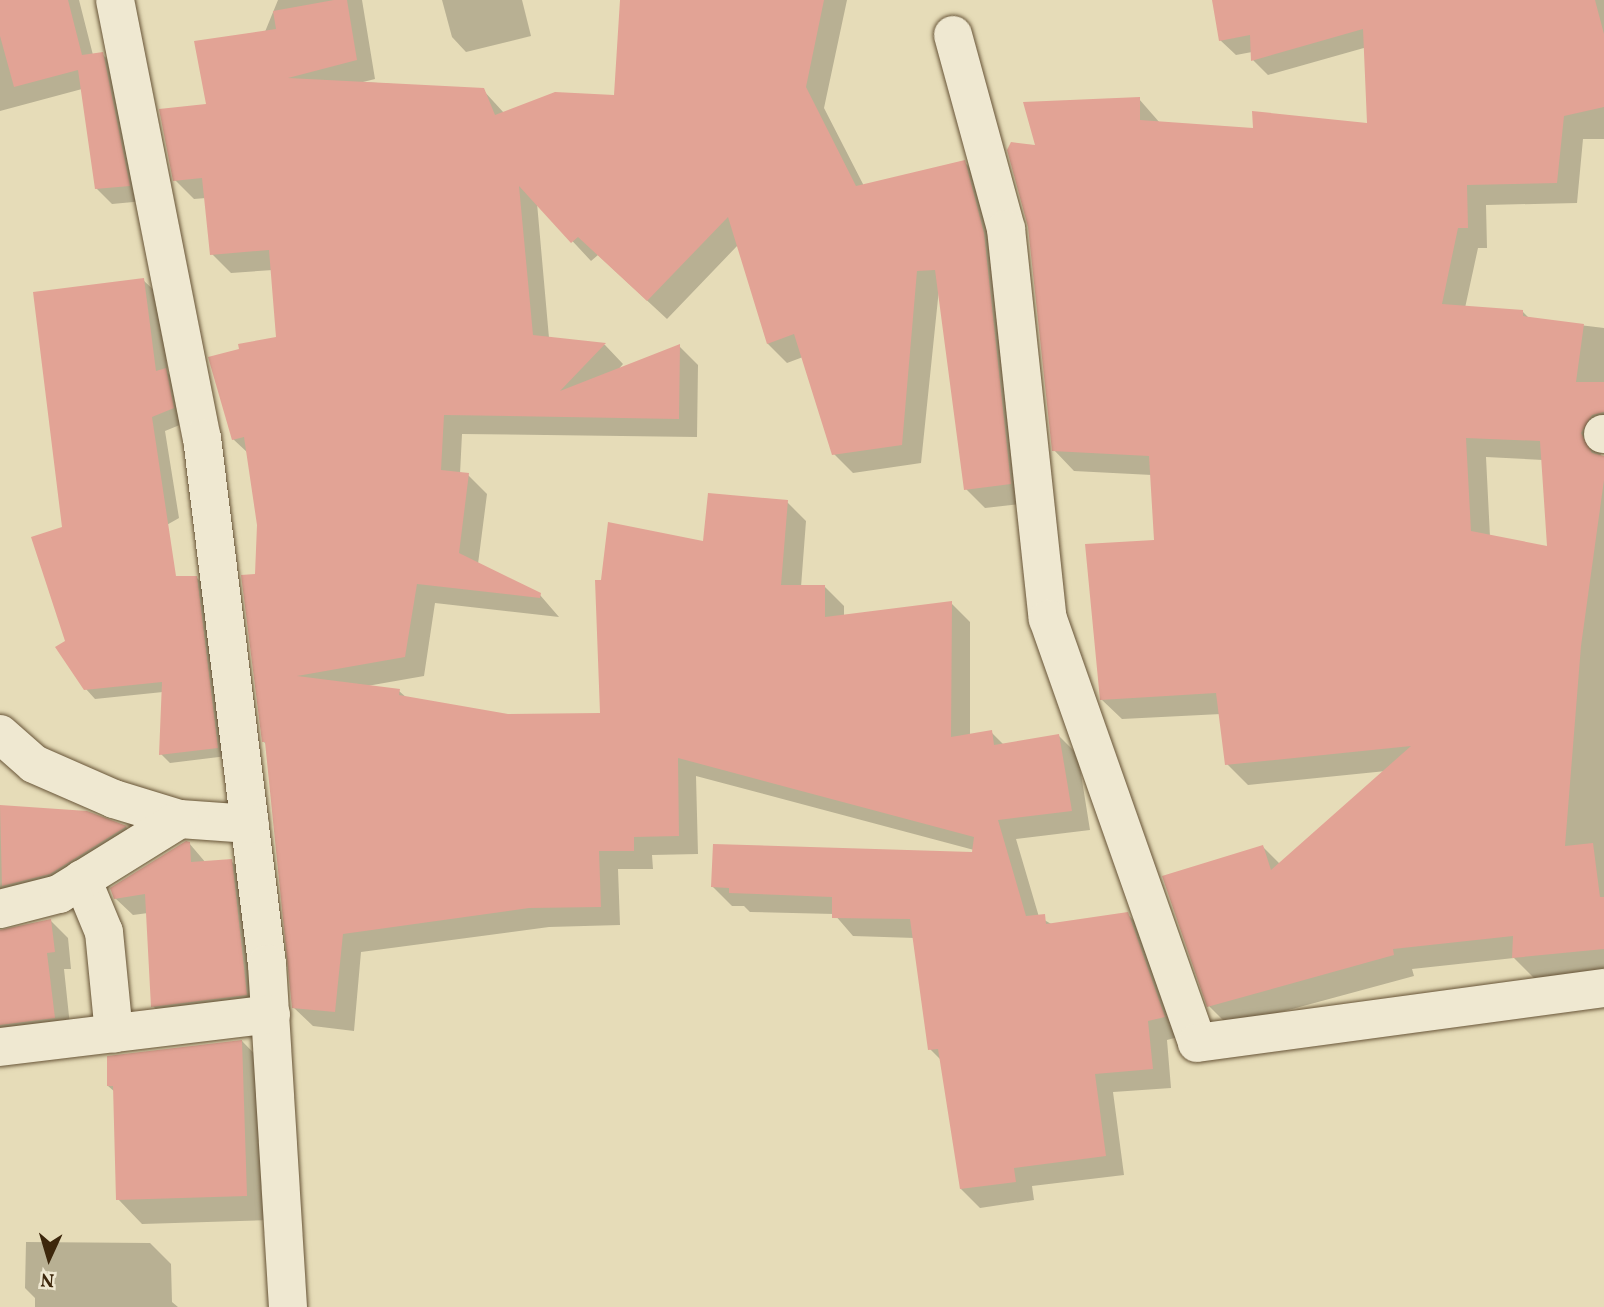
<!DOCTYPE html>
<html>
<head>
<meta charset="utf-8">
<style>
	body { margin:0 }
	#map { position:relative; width:1604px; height:1307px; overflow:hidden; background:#e6dcb8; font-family:Vollkorn,serif }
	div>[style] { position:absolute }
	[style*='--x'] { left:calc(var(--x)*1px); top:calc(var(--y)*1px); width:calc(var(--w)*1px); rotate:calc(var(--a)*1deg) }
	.shadow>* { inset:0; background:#0003 }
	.building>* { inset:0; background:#e2a395 }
	.roads { filter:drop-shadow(0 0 2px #675437) drop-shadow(0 0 2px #675437) }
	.minor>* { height:38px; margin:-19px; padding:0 19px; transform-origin:19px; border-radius:19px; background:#efe8d1 }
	span { translate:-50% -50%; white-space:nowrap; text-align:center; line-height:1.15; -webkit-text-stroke:6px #efe8d1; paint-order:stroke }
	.north { position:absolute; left:14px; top:1223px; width:70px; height:70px; -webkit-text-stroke:5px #efe8d1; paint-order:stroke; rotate:184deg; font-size:19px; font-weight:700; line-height:28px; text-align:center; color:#3d270c }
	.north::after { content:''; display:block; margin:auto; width:24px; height:32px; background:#3d270c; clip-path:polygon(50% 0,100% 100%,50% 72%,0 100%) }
</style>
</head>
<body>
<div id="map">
	<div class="shadow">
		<div style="clip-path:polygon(0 0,79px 0,93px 55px,102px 54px,118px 70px,144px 201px,112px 204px,96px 188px,82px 89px,0 111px)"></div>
		<div style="clip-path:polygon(278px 0,362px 0,375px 79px,363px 82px,483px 90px,504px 113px,616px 97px,621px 0,847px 0,824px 108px,864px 186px,964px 162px,983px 181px,1030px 503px,985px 508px,966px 489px,939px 289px,921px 463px,853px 473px,834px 454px,803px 357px,787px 363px,768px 344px,738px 245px,667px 319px,598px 255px,591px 261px,537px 203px,549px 338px,605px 345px,623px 364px,617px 371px,679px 346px,698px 365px,697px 437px,462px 434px,460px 474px,468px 475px,487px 494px,478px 564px,540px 595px,559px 617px,435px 603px,424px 676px,367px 686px,399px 691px,407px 698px,508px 715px,602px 715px,704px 543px,787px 502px,806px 521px,801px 587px,825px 587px,844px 606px,844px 617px,951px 603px,970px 622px,970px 735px,991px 732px,1004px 745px,1059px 736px,1078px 755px,1090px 830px,1016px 839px,1039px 917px,1053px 925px,1127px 914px,1147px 933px,1182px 1036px,1167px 1040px,1171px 1088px,1113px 1092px,1124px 1175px,1032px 1186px,1034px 1200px,980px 1208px,961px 1189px,942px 1061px,930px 1049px,915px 938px,853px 936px,834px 914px,750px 912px,744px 906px,732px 906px,713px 887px,973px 853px,974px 850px,696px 776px,698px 854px,652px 855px,653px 869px,618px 869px,620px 925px,549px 927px,361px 952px,354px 1031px,313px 1026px,293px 1007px,268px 746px,263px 741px,256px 576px,259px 525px,249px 454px,233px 439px,241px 350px,278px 338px,273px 270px,231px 273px,212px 254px,206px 198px,194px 199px,175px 180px,208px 106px,260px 44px)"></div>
		<div style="clip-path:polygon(442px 0,522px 0,531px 36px,466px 52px,452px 37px)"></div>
		<div style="clip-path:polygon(1213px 0,1378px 0,1385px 42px,1268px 75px,1253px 60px,1252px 52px,1236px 55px,1220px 40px)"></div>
		<div style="clip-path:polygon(evenodd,1431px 0,1604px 0,1604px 139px,1583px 139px,1577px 203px,1486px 205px,1487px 248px,1478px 248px,1465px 308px,1523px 312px,1530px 319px,1604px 328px,1604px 449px,1600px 456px,1604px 456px,1604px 971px,1534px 978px,1514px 958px,1412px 969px,1414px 976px,1229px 1026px,1209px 1006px,1263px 847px,1280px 864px,1386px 771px,1248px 785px,1227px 764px,1221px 714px,1122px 719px,1101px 699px,1156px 542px,1152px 475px,1074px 471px,1054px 450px,1037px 147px,1139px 99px,1160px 123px,1255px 130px,1388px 127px,1431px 0,1486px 457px,1543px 460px,1549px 548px,1490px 537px,1486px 457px)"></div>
		<div style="clip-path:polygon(143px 280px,158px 294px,168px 373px,180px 385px,187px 422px,165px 431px,179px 518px,82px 573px)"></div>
		<div style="clip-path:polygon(196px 577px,206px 587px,227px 756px,170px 763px,161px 754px,163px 692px,95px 699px,86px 689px)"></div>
		<div style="clip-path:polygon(0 807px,86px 813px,126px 827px,143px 844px,0 916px)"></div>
		<div style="clip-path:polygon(189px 843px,206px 863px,231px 861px,249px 879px,263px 1012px,170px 1023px,153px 1006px,148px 913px,133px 915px,115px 898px)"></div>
		<div style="clip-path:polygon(50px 920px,68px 938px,71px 969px,64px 969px,71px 1035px,0 1042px,0 931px)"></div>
		<div style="clip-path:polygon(242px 1041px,266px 1066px,271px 1220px,142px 1224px,118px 1199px,115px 1092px,108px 1086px)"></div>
		<div style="clip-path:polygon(26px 1242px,150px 1243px,171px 1264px,172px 1302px,178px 1307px,35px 1307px,35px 1298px,25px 1288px)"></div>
	</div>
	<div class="building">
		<div style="clip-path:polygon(0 0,68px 0,82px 55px,103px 52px,130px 186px,95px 189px,78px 70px,14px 87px,0 36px)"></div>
		<div style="clip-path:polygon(334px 0,347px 0,357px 60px,288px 78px,484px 88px,495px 115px,555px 92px,614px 95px,620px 0,824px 0,806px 87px,856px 186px,965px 160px,984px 233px,1011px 484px,964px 490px,935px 270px,917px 271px,902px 445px,832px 455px,794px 334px,767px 344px,728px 217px,647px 301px,578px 237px,571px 243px,519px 186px,533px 335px,606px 343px,560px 391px,680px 344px,679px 419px,444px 415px,441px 470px,469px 473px,459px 553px,541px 593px,540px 598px,417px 584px,405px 657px,297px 676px,400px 689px,399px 695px,508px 714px,600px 713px,595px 580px,601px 580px,608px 522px,703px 541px,708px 493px,788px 500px,781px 585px,825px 585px,825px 617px,952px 601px,951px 737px,992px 730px,994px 745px,1059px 734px,1072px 811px,998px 820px,1026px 916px,1045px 914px,1046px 924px,1128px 912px,1165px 1017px,1148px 1021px,1153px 1069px,1095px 1074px,1106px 1156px,1014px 1168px,1016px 1182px,960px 1189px,938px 1049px,928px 1050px,910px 919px,832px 918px,832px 897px,729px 893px,729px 888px,711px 887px,713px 844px,972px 852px,974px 837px,678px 758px,679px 836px,634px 837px,634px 851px,599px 851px,601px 907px,529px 908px,343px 934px,335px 1012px,292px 1008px,265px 742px,262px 742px,241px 575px,255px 574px,257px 525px,244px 437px,232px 440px,208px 357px,239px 349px,238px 344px,276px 337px,269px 250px,210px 255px,202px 178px,173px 181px,159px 109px,206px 104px,194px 41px,276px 29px,273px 11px)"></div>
		<div style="clip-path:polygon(evenodd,1212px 0,1595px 0,1604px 34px,1604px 107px,1564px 116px,1557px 183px,1467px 185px,1468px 228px,1458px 228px,1442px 304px,1523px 310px,1523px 316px,1584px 324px,1576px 382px,1604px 382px,1604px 412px,1592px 415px,1581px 433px,1592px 453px,1604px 456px,1604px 480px,1581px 646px,1565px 846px,1593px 843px,1600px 897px,1604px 897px,1604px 949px,1512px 958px,1513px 936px,1393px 949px,1394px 955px,1207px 1007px,1162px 876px,1263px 845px,1271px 870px,1411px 746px,1225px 765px,1216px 693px,1100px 700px,1085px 544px,1154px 540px,1149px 456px,1052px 451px,1028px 227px,1007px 150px,1011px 142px,1035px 145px,1023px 102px,1140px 97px,1140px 120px,1253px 128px,1252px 111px,1367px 123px,1363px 29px,1251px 61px,1250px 35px,1219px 41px,1212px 0,1466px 438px,1540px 441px,1547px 546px,1471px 531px,1466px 438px)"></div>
		<div style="clip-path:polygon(144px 278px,156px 371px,166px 368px,174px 408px,152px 417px,176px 576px,197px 576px,218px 748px,159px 755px,162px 682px,84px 690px,55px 647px,65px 641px,31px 537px,62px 527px,33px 292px)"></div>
		<div style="clip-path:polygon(0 805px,87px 811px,127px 826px,50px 874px,2px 886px)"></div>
		<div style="clip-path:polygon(186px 841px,190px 842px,191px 862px,232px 859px,247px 995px,151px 1007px,145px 894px,114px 899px,110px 888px)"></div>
		<div style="clip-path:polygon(51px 919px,55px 952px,47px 953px,55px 1018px,0 1025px,0 930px)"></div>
		<div style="clip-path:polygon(242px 1040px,247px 1196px,116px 1200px,113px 1086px,107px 1086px,107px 1056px)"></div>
	</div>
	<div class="roads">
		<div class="minor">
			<div style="--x:115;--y:0;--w:447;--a:78.8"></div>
			<div style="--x:202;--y:438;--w:530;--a:82.96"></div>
			<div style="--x:267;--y:964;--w:344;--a:86.5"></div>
			<div style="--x:953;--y:35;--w:201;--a:74.7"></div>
			<div style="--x:1006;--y:229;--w:392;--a:83.9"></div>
			<div style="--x:1048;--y:619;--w:449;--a:70.6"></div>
			<div style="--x:1197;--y:1043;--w:411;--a:-7.7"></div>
			<div style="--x:1603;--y:434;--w:1;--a:0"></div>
			<div style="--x:0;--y:734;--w:45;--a:41.4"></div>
			<div style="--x:34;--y:764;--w:87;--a:23.6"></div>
			<div style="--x:114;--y:799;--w:69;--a:16.9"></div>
			<div style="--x:180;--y:819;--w:70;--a:4.1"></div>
			<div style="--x:82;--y:879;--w:57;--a:67.5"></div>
			<div style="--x:104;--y:932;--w:102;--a:84.4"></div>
			<div style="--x:0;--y:909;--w:61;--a:-14.3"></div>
			<div style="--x:59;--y:894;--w:142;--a:-31.8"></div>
			<div style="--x:0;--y:1047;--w:273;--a:-6.9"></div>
		</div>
	</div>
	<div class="north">N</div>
</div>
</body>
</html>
